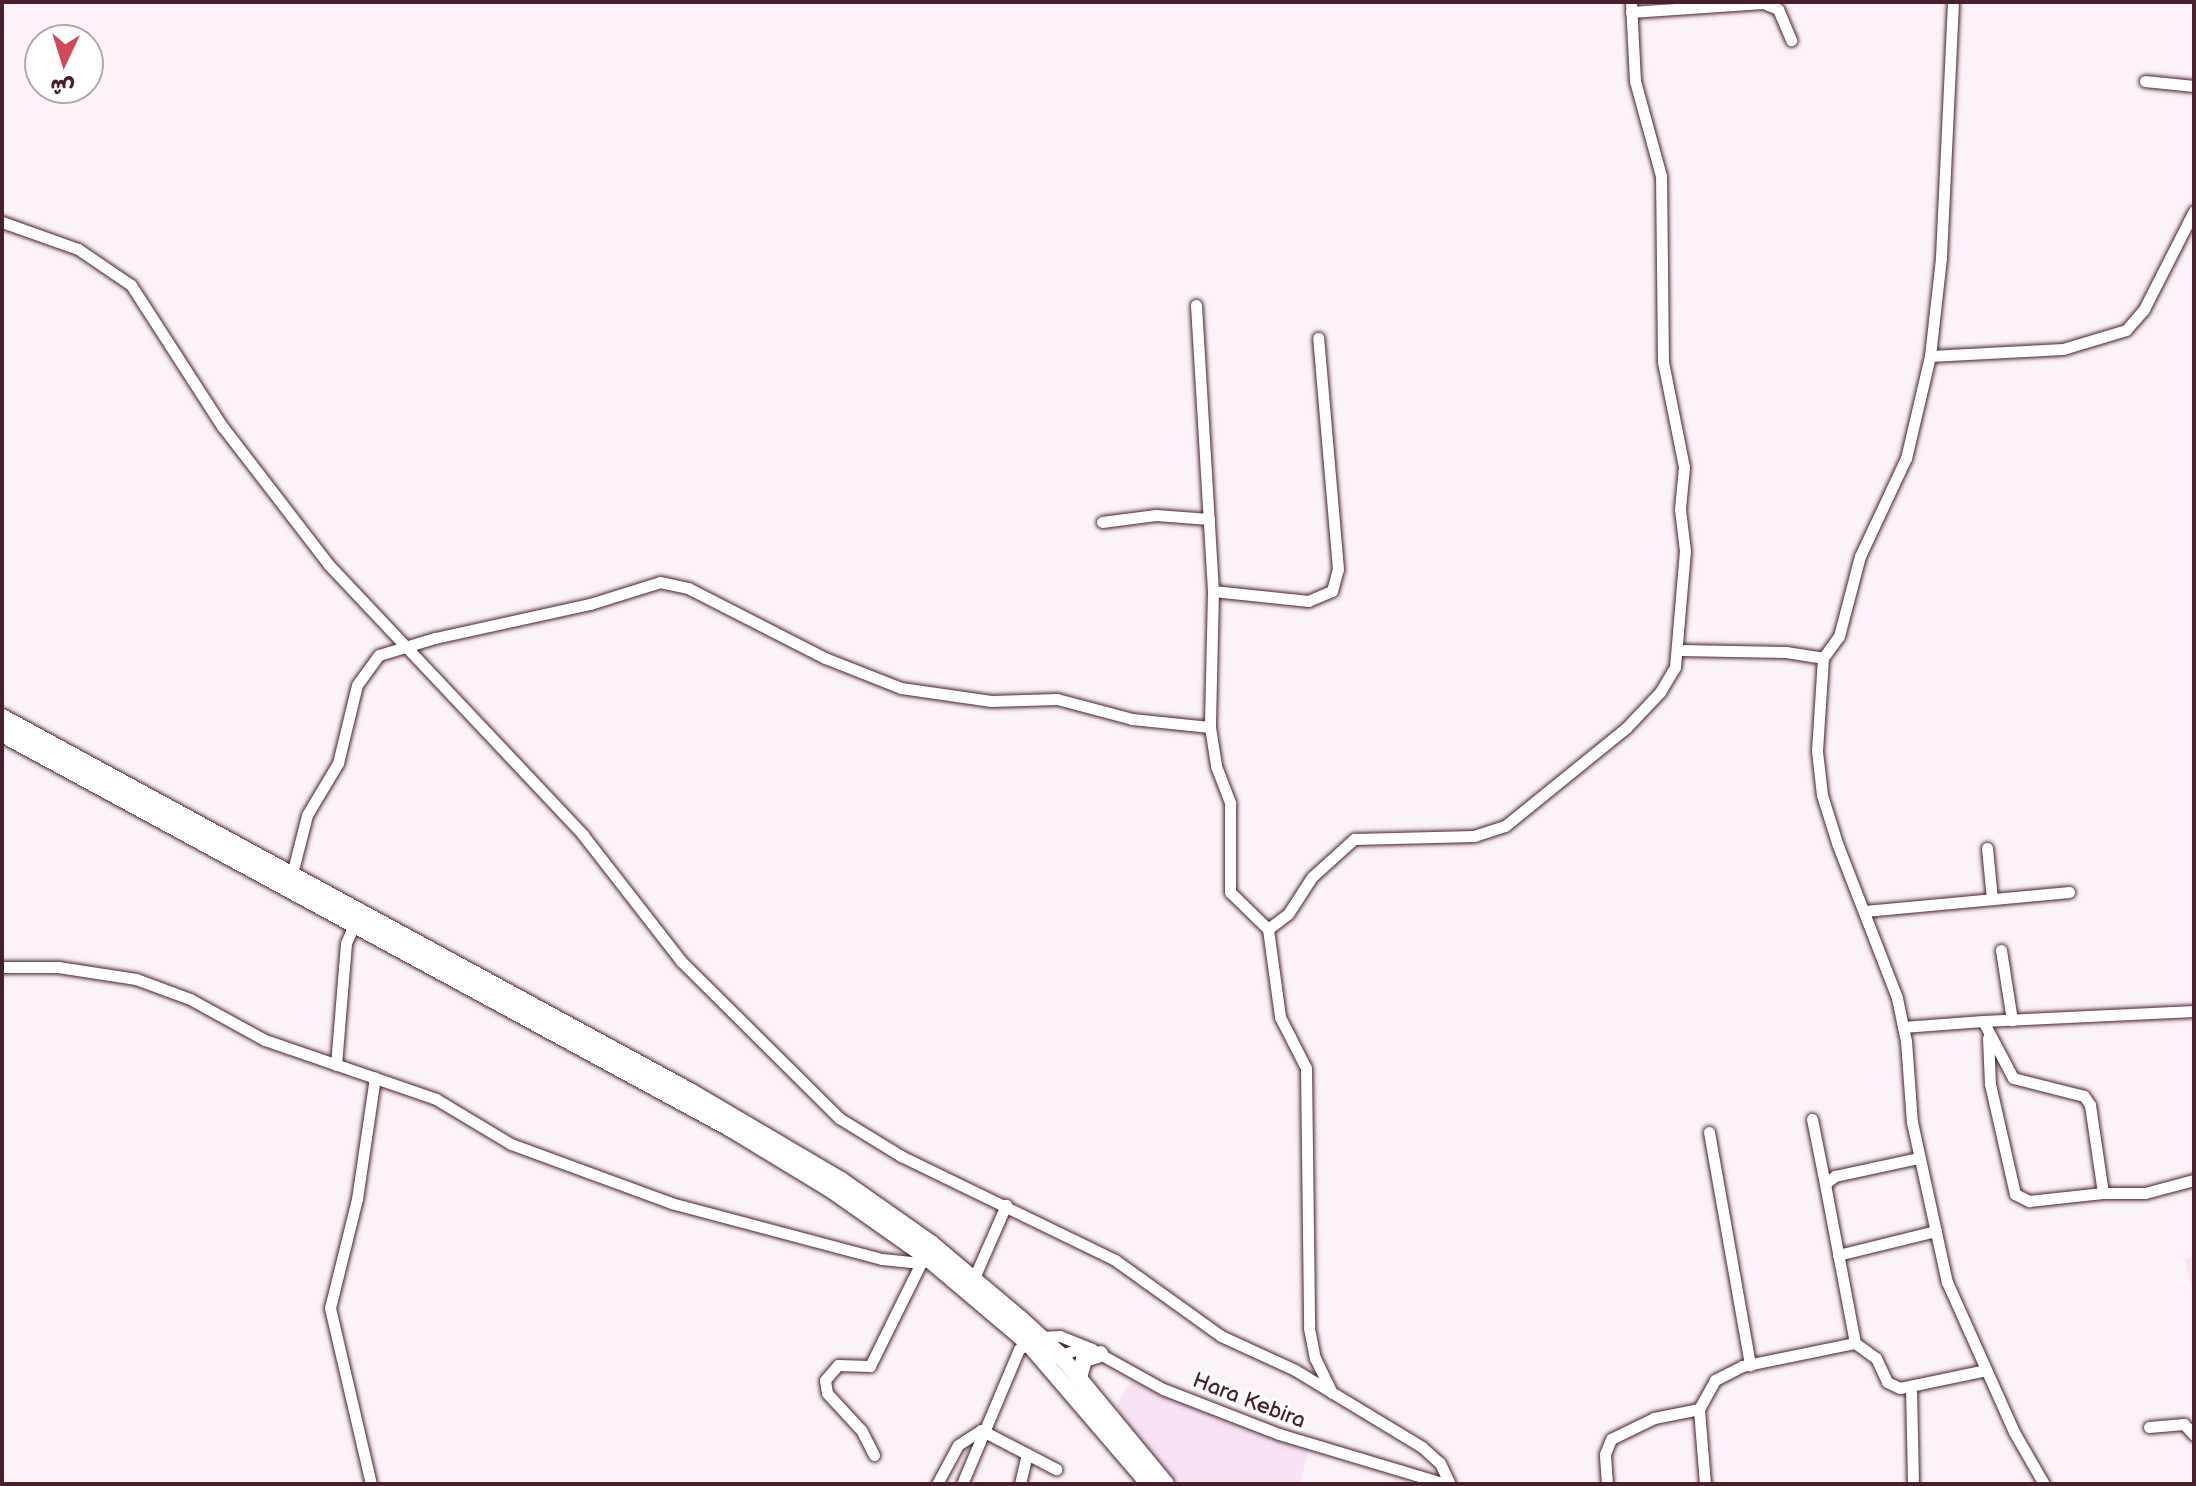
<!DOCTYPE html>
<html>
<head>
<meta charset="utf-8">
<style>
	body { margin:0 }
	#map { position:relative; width:2196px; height:1486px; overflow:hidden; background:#fbf2fa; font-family:"Balsamiq Sans","Playpen Sans Arabic",sans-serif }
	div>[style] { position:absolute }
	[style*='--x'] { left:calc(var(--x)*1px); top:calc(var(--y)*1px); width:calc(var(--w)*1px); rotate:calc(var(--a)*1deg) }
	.built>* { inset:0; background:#f7e3f3 }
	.roads { filter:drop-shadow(0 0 2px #4a1f2b) drop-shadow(0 0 2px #4a1f2b) }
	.minor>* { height:11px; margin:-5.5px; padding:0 5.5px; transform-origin:5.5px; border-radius:5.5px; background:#fff }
	.secondary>* { height:16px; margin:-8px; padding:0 8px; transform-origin:8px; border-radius:8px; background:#fff }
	span { translate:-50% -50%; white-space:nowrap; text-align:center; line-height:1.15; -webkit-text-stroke:7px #fff; paint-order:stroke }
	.street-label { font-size:22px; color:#4a1f2b }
	.frame { position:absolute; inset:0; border:4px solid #4a1f2b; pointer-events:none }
	.north { position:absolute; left:24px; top:24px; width:80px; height:80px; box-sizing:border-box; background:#fff; border:2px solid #b7a5aa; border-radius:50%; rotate:184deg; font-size:22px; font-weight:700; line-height:32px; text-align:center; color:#4a1f2b }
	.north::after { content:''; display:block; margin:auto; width:28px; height:36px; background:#d1495b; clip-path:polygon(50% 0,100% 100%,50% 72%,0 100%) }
</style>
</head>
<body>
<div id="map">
	<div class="built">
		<div style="clip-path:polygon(2194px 1254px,2194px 1299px,2185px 1259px)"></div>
		<div style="clip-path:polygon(1131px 1380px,1308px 1451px,1300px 1484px,1177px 1484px,1116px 1408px)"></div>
	</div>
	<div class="roads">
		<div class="minor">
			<div style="--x:1953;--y:2;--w:256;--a:92.7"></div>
			<div style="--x:1941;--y:258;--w:99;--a:96.4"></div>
			<div style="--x:1930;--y:356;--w:105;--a:103.2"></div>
			<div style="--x:1906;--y:458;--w:108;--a:115.1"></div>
			<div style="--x:1860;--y:556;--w:83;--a:104.7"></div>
			<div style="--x:1839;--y:636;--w:27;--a:126"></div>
			<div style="--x:1823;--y:658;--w:93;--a:93.7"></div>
			<div style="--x:1817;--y:751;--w:44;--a:83.5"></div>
			<div style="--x:1822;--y:795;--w:50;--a:72.6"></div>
			<div style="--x:1837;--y:843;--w:166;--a:68.8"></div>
			<div style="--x:1897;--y:998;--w:44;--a:78.2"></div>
			<div style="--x:1906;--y:1041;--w:81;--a:85.8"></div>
			<div style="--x:1912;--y:1122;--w:164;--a:77.7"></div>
			<div style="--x:1947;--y:1282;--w:164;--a:65.9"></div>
			<div style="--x:2014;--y:1432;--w:60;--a:60"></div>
			<div style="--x:1631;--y:12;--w:132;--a:-3.9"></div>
			<div style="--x:1763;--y:3;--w:16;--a:22"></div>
			<div style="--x:1778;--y:9;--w:34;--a:67"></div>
			<div style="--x:2145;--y:81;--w:49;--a:5.8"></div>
			<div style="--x:2;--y:222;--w:81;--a:19.6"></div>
			<div style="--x:78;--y:249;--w:64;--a:34.2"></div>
			<div style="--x:131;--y:285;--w:168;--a:57.2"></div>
			<div style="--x:222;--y:426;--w:175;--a:52.4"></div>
			<div style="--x:329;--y:565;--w:371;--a:46.7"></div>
			<div style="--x:583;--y:835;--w:160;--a:52.1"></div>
			<div style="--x:681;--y:961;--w:223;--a:44.8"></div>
			<div style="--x:839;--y:1118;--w:73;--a:31.5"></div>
			<div style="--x:901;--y:1156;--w:238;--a:25.9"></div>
			<div style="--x:1115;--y:1260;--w:130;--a:35.6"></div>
			<div style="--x:1221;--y:1336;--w:81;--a:24.7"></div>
			<div style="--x:1295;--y:1370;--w:149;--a:31.2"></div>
			<div style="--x:1422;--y:1447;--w:24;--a:42"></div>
			<div style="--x:1440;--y:1463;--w:23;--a:65"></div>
			<div style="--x:1196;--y:305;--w:287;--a:86.6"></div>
			<div style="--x:1213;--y:591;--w:136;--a:91.3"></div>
			<div style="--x:1210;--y:727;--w:39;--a:81"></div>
			<div style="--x:1216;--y:766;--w:40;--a:69"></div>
			<div style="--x:1230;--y:803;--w:89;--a:90"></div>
			<div style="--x:1230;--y:892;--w:53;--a:44.2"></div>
			<div style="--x:1268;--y:929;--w:89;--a:82.2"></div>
			<div style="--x:1280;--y:1017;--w:57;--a:63"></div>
			<div style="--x:1306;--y:1068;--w:260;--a:89.3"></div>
			<div style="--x:1309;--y:1328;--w:31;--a:79"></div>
			<div style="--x:1315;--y:1358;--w:39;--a:64"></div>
			<div style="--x:1930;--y:356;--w:133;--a:-3"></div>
			<div style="--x:2063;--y:349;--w:66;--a:-16.8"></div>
			<div style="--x:2126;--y:330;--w:28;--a:-49"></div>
			<div style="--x:2144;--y:309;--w:110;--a:-63"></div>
			<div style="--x:1102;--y:522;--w:54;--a:-7.4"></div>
			<div style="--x:1156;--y:515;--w:53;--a:4.3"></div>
			<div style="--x:1213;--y:591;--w:96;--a:6"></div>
			<div style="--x:1308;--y:601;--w:26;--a:-23"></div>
			<div style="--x:1332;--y:591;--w:23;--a:-75"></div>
			<div style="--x:1338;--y:569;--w:232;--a:-94.9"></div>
			<div style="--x:1679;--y:650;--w:107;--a:1.1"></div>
			<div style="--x:1786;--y:652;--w:37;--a:9"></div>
			<div style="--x:1987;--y:848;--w:51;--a:84.4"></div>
			<div style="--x:291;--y:878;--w:65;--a:-75.7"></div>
			<div style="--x:307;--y:815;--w:61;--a:-59.2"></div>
			<div style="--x:338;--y:763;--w:80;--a:-76.3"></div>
			<div style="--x:357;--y:685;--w:37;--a:-54"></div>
			<div style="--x:379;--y:655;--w:59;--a:-16.9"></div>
			<div style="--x:435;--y:638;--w:159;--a:-12.4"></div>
			<div style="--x:590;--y:604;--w:73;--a:-17.4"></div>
			<div style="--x:660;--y:582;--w:29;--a:12"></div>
			<div style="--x:688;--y:588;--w:154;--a:27.1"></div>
			<div style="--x:825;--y:658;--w:82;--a:21.5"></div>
			<div style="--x:901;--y:688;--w:91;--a:8.2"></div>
			<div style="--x:991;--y:701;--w:66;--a:-1.7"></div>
			<div style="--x:1057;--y:699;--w:78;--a:14.9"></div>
			<div style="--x:1132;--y:719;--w:78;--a:5.9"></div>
			<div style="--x:1865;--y:911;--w:205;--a:-5.3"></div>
			<div style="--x:1268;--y:929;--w:25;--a:-37"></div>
			<div style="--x:1288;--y:914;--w:44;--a:-57"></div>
			<div style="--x:1312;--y:877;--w:57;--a:-42.1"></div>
			<div style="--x:1354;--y:839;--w:120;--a:-1.4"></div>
			<div style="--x:1474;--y:836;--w:33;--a:-18"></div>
			<div style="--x:1505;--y:826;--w:156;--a:-39"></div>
			<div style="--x:1626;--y:728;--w:50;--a:-46.6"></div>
			<div style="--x:1660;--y:692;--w:29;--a:-59"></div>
			<div style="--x:1675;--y:667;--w:116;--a:-85.1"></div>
			<div style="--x:1685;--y:551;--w:42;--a:-96.8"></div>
			<div style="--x:1680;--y:509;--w:42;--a:-84.6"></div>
			<div style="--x:1684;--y:467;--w:107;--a:-101.3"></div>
			<div style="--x:1663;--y:362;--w:186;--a:-90.6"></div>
			<div style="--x:1661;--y:176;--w:98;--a:-105.3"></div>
			<div style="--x:1635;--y:81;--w:79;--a:-92.9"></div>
			<div style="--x:2001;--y:950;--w:71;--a:81.1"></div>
			<div style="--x:2;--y:967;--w:56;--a:0"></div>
			<div style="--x:58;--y:967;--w:79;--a:8.7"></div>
			<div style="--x:136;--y:979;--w:58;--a:20.3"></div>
			<div style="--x:190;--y:999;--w:85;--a:28.7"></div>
			<div style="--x:265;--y:1040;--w:181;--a:19"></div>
			<div style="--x:436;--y:1099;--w:87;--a:31"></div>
			<div style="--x:511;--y:1144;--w:171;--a:20.2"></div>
			<div style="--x:671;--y:1203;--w:218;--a:14.9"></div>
			<div style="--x:882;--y:1259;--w:39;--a:6"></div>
			<div style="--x:921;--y:1263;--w:13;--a:-61"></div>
			<div style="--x:1983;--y:1021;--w:211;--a:-2.7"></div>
			<div style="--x:1903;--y:1027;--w:80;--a:-4.3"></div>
			<div style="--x:1983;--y:1021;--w:64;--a:62.2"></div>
			<div style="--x:2013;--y:1078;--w:73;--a:14.2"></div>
			<div style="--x:2084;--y:1096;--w:11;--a:56"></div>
			<div style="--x:2090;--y:1105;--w:89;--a:81.6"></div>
			<div style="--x:2103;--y:1193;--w:42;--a:0"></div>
			<div style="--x:2145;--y:1193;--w:51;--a:-14.9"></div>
			<div style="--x:1988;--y:1038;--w:46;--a:87.5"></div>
			<div style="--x:1990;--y:1084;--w:113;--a:77.2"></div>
			<div style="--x:2015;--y:1194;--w:16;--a:27"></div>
			<div style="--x:2029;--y:1201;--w:74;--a:-6.2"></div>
			<div style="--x:336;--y:1065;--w:122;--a:-85.3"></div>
			<div style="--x:346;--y:943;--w:27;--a:-66"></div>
			<div style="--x:1812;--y:1119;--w:66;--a:78.7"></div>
			<div style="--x:1709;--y:1132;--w:237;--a:80"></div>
			<div style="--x:1838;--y:1255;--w:101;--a:-13.8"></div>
			<div style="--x:974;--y:1278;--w:80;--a:-66.3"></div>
			<div style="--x:1855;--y:1343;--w:162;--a:-100.7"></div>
			<div style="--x:1825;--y:1184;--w:13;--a:-39"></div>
			<div style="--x:1835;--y:1176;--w:85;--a:-12.2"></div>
			<div style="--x:1855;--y:1343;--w:26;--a:36"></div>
			<div style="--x:1876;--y:1358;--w:26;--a:65"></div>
			<div style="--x:1887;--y:1382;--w:14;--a:25"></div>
			<div style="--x:1900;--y:1388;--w:88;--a:-11.8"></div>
			<div style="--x:1054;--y:1358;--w:22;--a:-21"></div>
			<div style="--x:1075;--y:1350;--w:25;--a:9"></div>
			<div style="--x:1100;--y:1354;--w:72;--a:29.1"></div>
			<div style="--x:1163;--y:1389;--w:124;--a:21.2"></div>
			<div style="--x:1279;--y:1434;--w:174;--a:16.7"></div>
			<div style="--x:1911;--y:1387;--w:97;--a:88.8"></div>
			<div style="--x:2149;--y:1427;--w:35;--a:-5"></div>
			<div style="--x:2184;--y:1424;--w:15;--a:48"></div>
			<div style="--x:981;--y:1430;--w:85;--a:27.5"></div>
			<div style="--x:874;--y:1455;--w:28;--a:-117"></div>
			<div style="--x:861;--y:1430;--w:50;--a:-132.6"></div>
			<div style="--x:827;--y:1393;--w:13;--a:-99"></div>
			<div style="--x:825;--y:1380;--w:20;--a:-49"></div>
			<div style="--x:838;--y:1365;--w:32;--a:2"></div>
			<div style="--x:870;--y:1366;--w:115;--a:-63.7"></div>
			<div style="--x:371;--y:1484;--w:181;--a:-103.1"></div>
			<div style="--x:330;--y:1308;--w:112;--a:-76.1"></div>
			<div style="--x:357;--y:1199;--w:123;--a:-81.6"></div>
			<div style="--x:937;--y:1484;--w:44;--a:-61.7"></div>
			<div style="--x:958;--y:1445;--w:27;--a:-33"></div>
			<div style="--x:962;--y:1484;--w:147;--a:-67.1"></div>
			<div style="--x:1019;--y:1349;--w:25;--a:-29"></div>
			<div style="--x:1041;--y:1337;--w:19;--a:-3"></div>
			<div style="--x:1060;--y:1336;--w:35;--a:22"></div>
			<div style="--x:1020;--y:1484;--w:31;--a:-77"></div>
			<div style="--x:1607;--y:1484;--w:30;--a:-94"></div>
			<div style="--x:1605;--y:1454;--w:16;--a:-68"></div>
			<div style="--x:1611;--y:1439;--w:48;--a:-26"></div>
			<div style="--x:1654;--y:1418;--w:46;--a:-11.3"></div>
			<div style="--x:1705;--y:1484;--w:75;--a:-94.6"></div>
			<div style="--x:1699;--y:1409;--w:33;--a:-61"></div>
			<div style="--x:1715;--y:1380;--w:30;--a:-27"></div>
			<div style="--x:1742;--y:1366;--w:115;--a:-11.5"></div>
		</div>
		<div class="secondary">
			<div style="--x:2;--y:717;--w:783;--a:28.53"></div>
			<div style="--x:690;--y:1091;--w:175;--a:30.5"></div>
			<div style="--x:841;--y:1180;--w:110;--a:35"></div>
			<div style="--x:931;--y:1243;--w:118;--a:40.2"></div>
			<div style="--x:1021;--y:1319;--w:52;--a:42.6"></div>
			<div style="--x:1059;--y:1354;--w:168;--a:50.5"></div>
			<div style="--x:2;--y:734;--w:829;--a:28.45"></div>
			<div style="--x:731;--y:1129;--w:119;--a:31.3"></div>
			<div style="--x:833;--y:1191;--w:113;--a:35.2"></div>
			<div style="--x:925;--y:1256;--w:135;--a:40.2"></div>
			<div style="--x:1028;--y:1343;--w:186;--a:49.4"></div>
			<div style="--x:1079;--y:1378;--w:20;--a:-75"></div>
			<div style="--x:1084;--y:1359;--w:17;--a:-17"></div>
		</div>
	</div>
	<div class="street-label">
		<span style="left:1249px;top:1401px;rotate:21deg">Hara Kebira</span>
	</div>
	<div class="frame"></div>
	<div class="north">ش</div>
</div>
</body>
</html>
